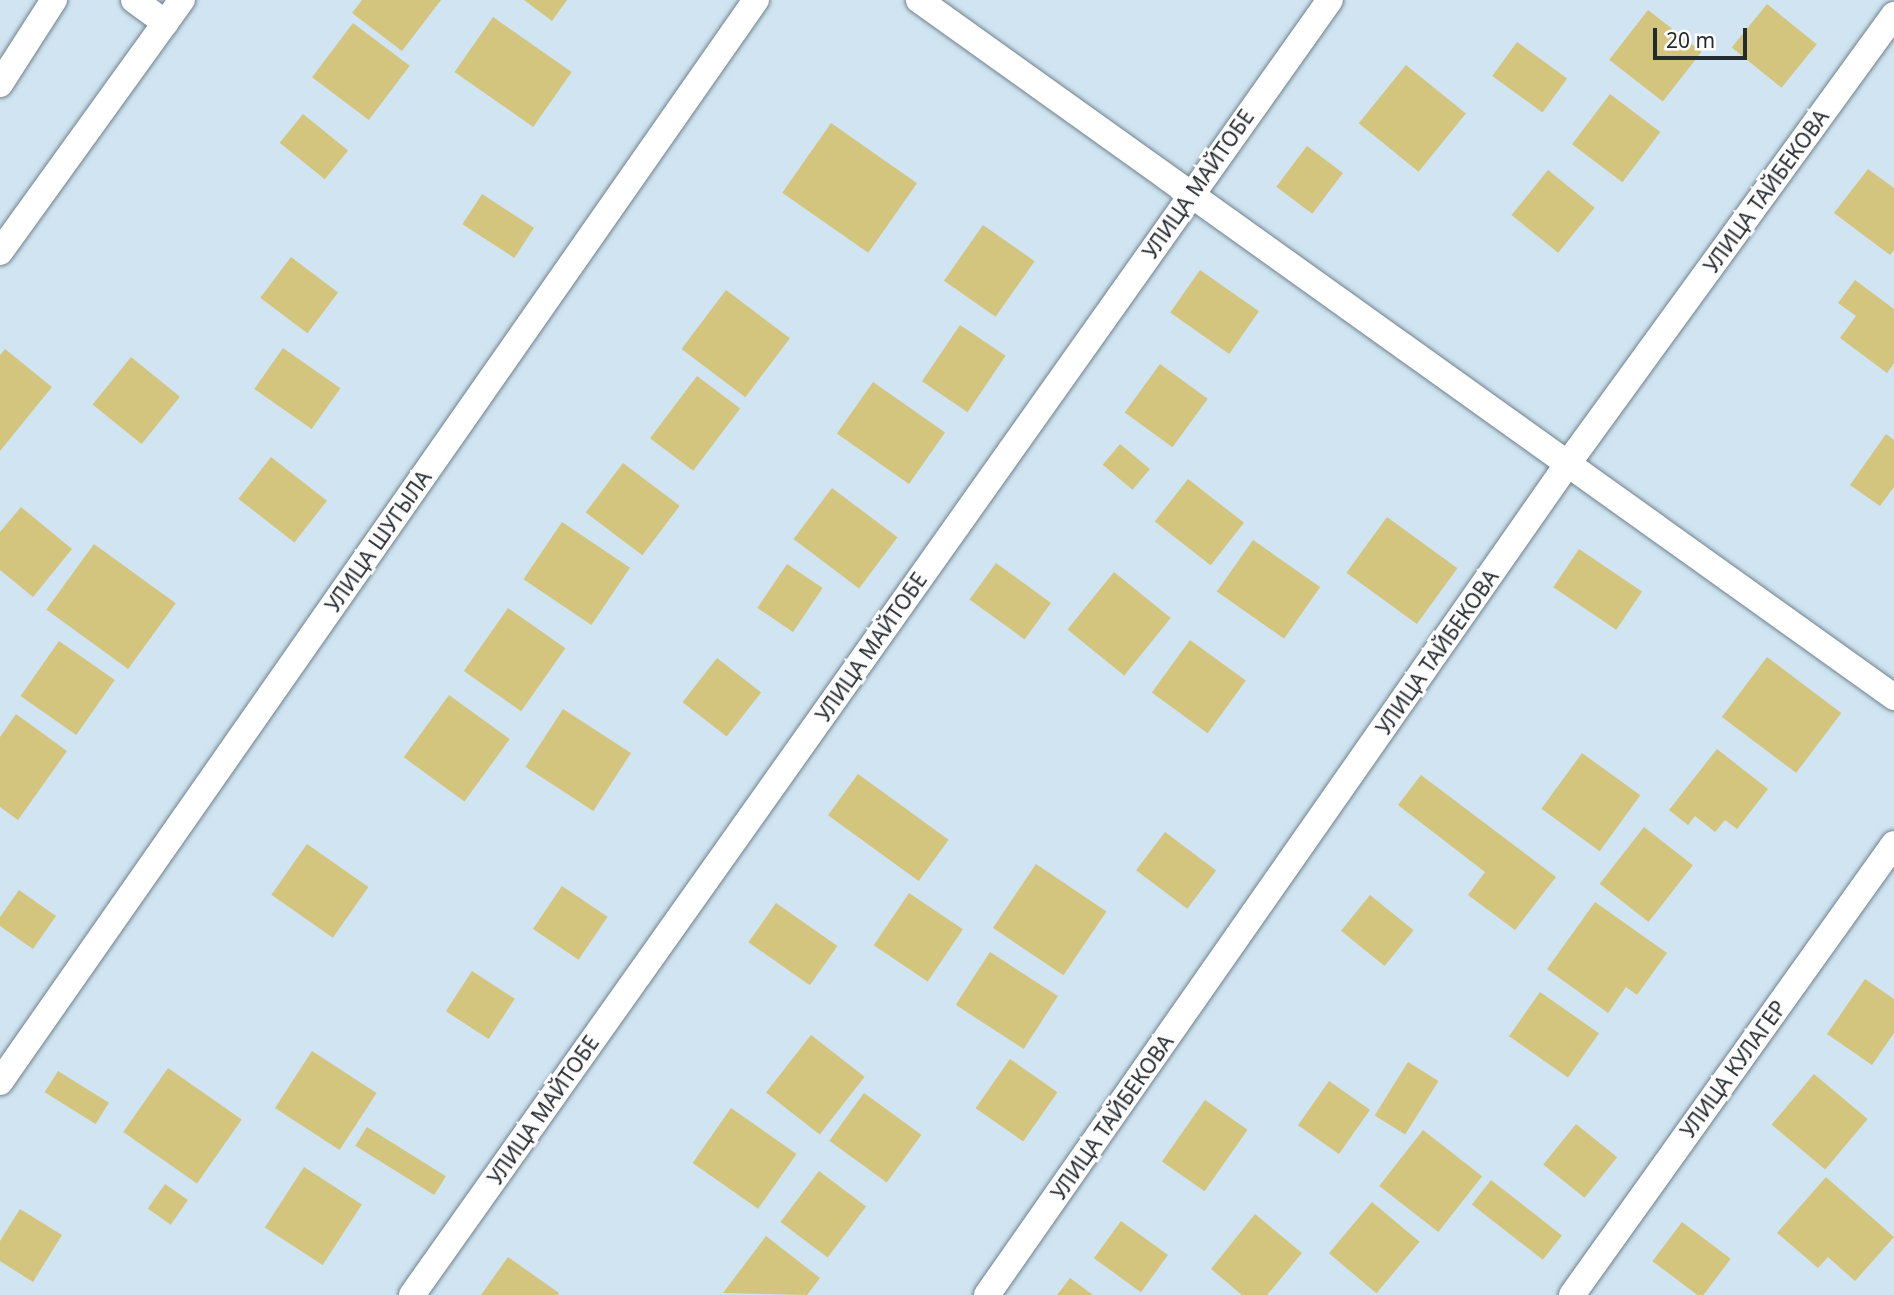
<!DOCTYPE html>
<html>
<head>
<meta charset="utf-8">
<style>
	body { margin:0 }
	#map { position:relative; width:1894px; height:1295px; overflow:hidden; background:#d0e4f1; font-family:"Noto Sans",sans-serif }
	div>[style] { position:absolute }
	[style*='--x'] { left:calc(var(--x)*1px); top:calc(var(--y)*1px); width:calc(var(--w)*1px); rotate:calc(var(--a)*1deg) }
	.building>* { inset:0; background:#d4c57e; transform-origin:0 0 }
	.roads { filter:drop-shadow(0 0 2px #6f828d) drop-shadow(0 0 2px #6f828d) }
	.street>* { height:26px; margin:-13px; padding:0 13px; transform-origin:13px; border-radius:13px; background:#fff }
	span { translate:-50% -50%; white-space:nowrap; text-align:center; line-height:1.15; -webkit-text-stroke:6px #fff; paint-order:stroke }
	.street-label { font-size:21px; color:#252c31 }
	.scale { position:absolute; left:1653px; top:28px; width:94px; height:32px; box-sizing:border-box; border:4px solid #252c31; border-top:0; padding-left:9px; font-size:21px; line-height:24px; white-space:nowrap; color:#252c31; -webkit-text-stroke:5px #fff; paint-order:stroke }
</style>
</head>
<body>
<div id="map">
	<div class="building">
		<div style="clip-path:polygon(362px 0,441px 0,402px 51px,352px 13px)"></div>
		<div style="clip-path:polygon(524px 0,567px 0,552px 21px)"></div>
		<div style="left:1767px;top:4px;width:64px;height:56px;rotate:39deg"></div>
		<div style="left:1648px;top:10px;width:68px;height:63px;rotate:38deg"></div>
		<div style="left:493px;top:17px;width:96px;height:67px;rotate:35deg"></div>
		<div style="left:353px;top:23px;width:71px;height:68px;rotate:37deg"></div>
		<div style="left:1517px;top:42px;width:62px;height:42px;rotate:36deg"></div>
		<div style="left:1406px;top:65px;width:77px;height:75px;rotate:39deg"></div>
		<div style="left:1610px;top:94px;width:63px;height:63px;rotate:37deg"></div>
		<div style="left:303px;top:114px;width:58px;height:37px;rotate:39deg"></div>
		<div style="left:831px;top:123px;width:105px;height:85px;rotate:35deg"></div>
		<div style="left:1307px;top:146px;width:45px;height:51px;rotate:37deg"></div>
		<div style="clip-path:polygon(1868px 169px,1894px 188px,1894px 250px,1890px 255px,1834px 213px)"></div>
		<div style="left:1548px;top:170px;width:60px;height:58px;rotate:39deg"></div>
		<div style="left:482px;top:194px;width:62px;height:36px;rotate:33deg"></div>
		<div style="left:983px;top:225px;width:63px;height:68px;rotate:35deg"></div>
		<div style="left:291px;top:257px;width:59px;height:51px;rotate:37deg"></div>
		<div style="left:1200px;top:270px;width:72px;height:52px;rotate:35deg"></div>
		<div style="clip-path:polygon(1855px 280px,1894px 309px,1894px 363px,1887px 373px,1840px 338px,1856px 316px,1838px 303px)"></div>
		<div style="left:726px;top:290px;width:80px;height:74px;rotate:37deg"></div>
		<div style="left:960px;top:325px;width:55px;height:68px;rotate:34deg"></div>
		<div style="left:283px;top:348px;width:70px;height:50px;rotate:35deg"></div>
		<div style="clip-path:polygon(5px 349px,52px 387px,0 451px,0 355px)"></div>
		<div style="left:131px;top:357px;width:63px;height:61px;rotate:39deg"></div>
		<div style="left:1160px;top:364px;width:59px;height:60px;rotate:36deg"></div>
		<div style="left:697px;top:376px;width:54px;height:78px;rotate:37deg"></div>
		<div style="left:873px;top:382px;width:88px;height:63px;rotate:35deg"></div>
		<div style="clip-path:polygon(1886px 434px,1894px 440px,1894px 487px,1880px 506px,1850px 485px)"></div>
		<div style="left:1120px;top:444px;width:39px;height:27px;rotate:40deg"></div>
		<div style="left:271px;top:457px;width:71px;height:53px;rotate:38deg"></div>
		<div style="left:623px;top:463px;width:71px;height:62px;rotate:37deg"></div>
		<div style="left:1188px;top:479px;width:71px;height:54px;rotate:38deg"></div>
		<div style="left:832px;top:488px;width:82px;height:64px;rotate:37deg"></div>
		<div style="clip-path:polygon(21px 507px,72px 549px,33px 597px,0 570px,0 532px)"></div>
		<div style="left:1387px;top:517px;width:87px;height:69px;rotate:36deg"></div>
		<div style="left:562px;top:522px;width:82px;height:69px;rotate:34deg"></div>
		<div style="left:1253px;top:540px;width:82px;height:63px;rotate:35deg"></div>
		<div style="left:94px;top:544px;width:101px;height:81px;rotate:36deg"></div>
		<div style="left:1579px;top:549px;width:76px;height:46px;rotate:34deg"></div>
		<div style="left:996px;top:563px;width:68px;height:45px;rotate:36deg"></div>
		<div style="left:787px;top:564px;width:43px;height:53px;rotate:34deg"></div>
		<div style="left:1114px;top:572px;width:73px;height:74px;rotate:39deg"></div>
		<div style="left:508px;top:608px;width:70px;height:77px;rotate:35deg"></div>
		<div style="left:1190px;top:640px;width:69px;height:65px;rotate:36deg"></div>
		<div style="left:59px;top:641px;width:68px;height:67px;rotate:35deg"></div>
		<div style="left:1767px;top:657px;width:93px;height:75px;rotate:37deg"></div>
		<div style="left:717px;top:658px;width:56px;height:56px;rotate:38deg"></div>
		<div style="left:449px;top:695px;width:75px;height:77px;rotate:36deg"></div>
		<div style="left:563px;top:709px;width:81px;height:69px;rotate:33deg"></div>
		<div style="clip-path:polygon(16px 714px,67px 751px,18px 820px,0 807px,0 737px)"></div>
		<div style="clip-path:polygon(1717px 749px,1768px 789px,1737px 829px,1725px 820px,1715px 832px,1695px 816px,1688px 825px,1669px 810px)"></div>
		<div style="left:1582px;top:753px;width:72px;height:69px;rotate:36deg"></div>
		<div style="left:858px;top:774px;width:112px;height:51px;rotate:36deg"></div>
		<div style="clip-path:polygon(1421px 775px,1556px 877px,1515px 930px,1468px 895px,1485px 872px,1398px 805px)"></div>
		<div style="left:1644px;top:827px;width:62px;height:72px;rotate:38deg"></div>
		<div style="left:1165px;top:832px;width:64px;height:48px;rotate:37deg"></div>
		<div style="left:307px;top:844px;width:75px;height:62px;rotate:35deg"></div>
		<div style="left:1036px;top:864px;width:85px;height:77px;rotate:34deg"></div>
		<div style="left:562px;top:886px;width:55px;height:52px;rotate:34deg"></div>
		<div style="clip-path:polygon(19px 890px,56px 916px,33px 949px,0 926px,0 917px)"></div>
		<div style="left:909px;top:893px;width:65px;height:63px;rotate:34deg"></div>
		<div style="left:1370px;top:895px;width:56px;height:46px;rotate:39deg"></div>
		<div style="clip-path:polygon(1595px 902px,1667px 953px,1637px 995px,1626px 987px,1608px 1013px,1547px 969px)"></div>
		<div style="left:776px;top:903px;width:75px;height:48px;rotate:35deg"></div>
		<div style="left:990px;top:952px;width:81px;height:63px;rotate:33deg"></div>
		<div style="left:472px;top:971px;width:51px;height:48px;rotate:33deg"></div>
		<div style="clip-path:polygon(1865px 979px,1894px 999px,1894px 1033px,1872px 1065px,1827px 1034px)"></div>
		<div style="left:1540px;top:992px;width:72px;height:54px;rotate:35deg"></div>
		<div style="left:811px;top:1035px;width:68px;height:73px;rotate:38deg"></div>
		<div style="left:312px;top:1051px;width:77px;height:68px;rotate:33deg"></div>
		<div style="left:1010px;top:1059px;width:58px;height:60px;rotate:35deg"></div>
		<div style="left:1408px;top:1062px;width:36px;height:63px;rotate:32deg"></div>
		<div style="left:168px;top:1068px;width:90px;height:78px;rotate:35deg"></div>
		<div style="left:58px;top:1071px;width:60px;height:25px;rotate:32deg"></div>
		<div style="left:1814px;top:1074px;width:70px;height:66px;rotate:40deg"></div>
		<div style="left:1329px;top:1081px;width:50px;height:54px;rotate:35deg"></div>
		<div style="left:864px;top:1093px;width:71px;height:59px;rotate:36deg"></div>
		<div style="left:1205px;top:1100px;width:52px;height:75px;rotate:35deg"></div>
		<div style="left:731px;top:1108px;width:80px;height:67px;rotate:35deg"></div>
		<div style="left:1576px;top:1124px;width:53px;height:52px;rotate:39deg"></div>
		<div style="left:367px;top:1127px;width:93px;height:22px;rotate:32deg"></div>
		<div style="left:1423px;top:1130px;width:75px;height:71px;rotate:38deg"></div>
		<div style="left:304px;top:1167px;width:69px;height:72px;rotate:33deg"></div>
		<div style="left:819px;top:1171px;width:59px;height:64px;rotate:37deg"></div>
		<div style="clip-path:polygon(1826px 1177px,1894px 1237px,1855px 1281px,1828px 1257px,1818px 1268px,1777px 1233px)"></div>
		<div style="left:1491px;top:1180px;width:90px;height:31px;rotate:38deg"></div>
		<div style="left:165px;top:1184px;width:28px;height:30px;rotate:35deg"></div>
		<div style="left:1372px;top:1202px;width:62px;height:67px;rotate:40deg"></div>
		<div style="clip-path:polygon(20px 1209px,62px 1235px,33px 1282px,0 1261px,0 1241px)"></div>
		<div style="clip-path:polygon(1255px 1214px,1302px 1253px,1267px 1295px,1242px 1295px,1211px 1269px)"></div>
		<div style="left:1121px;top:1221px;width:58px;height:46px;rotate:36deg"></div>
		<div style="left:1682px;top:1222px;width:61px;height:49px;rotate:37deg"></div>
		<div style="clip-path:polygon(766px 1236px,820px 1278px,807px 1295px,723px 1293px)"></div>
		<div style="clip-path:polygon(508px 1257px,559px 1293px,558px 1295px,481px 1295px)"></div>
		<div style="clip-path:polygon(1070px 1278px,1093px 1295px,1057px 1295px)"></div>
	</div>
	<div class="roads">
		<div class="street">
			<div style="--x:134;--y:0;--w:39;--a:36"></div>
			<div style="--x:919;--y:0;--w:1199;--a:35.56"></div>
			<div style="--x:0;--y:84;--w:100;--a:-57.3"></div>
			<div style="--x:0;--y:252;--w:311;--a:-54.2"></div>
			<div style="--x:0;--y:1082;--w:1320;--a:-55.06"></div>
			<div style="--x:412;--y:1295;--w:1587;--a:-54.67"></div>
			<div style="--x:987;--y:1295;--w:1016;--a:-55.06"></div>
			<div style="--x:1569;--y:462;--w:553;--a:-53.98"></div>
			<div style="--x:1572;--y:1295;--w:554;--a:-54.47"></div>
		</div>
	</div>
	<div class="street-label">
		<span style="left:1198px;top:184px;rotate:-55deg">УЛИЦА МАЙТОБЕ</span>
		<span style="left:1766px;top:191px;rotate:-54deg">УЛИЦА ТАЙБЕКОВА</span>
		<span style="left:378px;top:541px;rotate:-55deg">УЛИЦА ШУГЫЛА</span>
		<span style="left:871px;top:647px;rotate:-55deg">УЛИЦА МАЙТОБЕ</span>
		<span style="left:1437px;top:652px;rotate:-55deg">УЛИЦА ТАЙБЕКОВА</span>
		<span style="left:1733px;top:1069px;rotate:-54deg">УЛИЦА КУЛАГЕР</span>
		<span style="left:543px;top:1110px;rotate:-55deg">УЛИЦА МАЙТОБЕ</span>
		<span style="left:1112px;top:1117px;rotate:-55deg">УЛИЦА ТАЙБЕКОВА</span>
	</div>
	<div class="scale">20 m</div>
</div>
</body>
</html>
